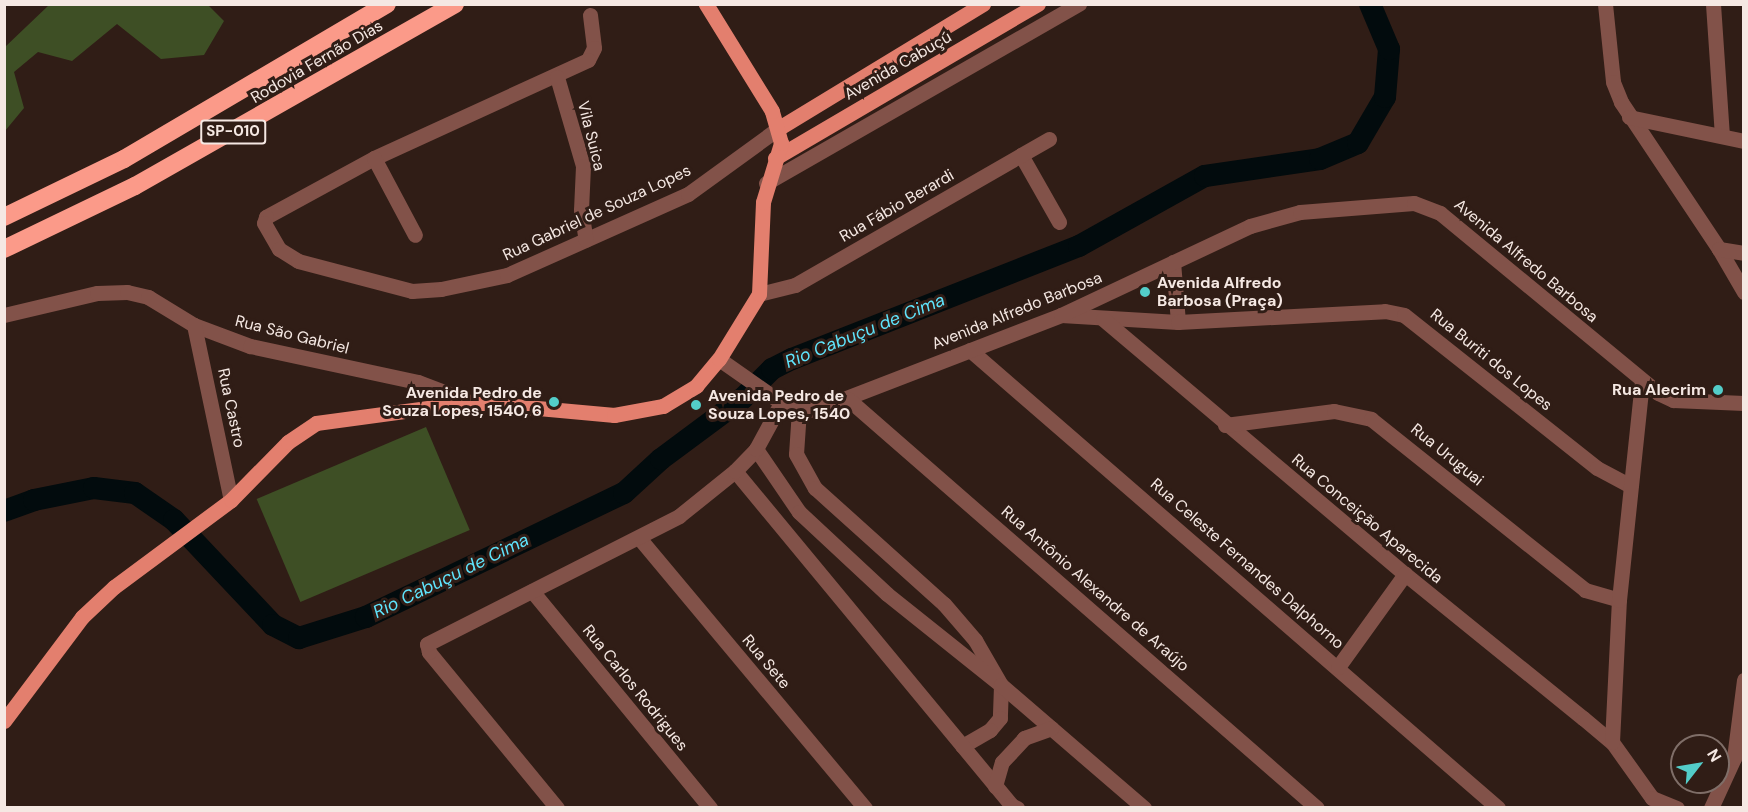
<!DOCTYPE html>
<html>
<head>
<meta charset="utf-8">
<style>
	body { margin:0 }
	#map { position:relative; width:1748px; height:812px; overflow:hidden; background:#301d16; font-family:"DM Sans",sans-serif }
	div>[style] { position:absolute }
	[style*='--x'] { left:calc(var(--x)*1px); top:calc(var(--y)*1px); width:calc(var(--w)*1px); rotate:calc(var(--a)*1deg) }
	.green>* { inset:0; background:#3e4f25; transform-origin:0 0 }
	.river>* { height:22px; margin:-11px; padding:0 11px; transform-origin:11px; border-radius:11px; background:#020b0d }
	.minor>* { height:15px; margin:-7.5px; padding:0 7.5px; transform-origin:7.5px; border-radius:7.5px; background:#825249 }
	.major>* { height:15px; margin:-7.5px; padding:0 7.5px; transform-origin:7.5px; border-radius:7.5px; background:#e37f6e }
	.highway>* { height:18px; margin:-9px; padding:0 9px; transform-origin:9px; border-radius:9px; background:#fb9a89 }
	.dots>* { width:16px; height:16px; translate:-50% -50%; box-sizing:border-box; border:3px solid #301d16; border-radius:50% }
	span { translate:-50% -50%; white-space:nowrap; text-align:center; line-height:1.15; -webkit-text-stroke:6px #301d16; paint-order:stroke }
	.shield-label span { padding:2px 4px; background:#301d16; border:2px solid; border-radius:4px; -webkit-text-stroke-width:0 }
	.shield-label { font-size:15px; color:#f5e8e3; font-weight:700 }
	.street-label { font-size:16px; color:#f5e8e3 }
	.poi-label { font-size:16px; color:#f5e8e3; font-weight:700 }
	.left { translate:0 -50%; text-align:left }
	.right { translate:-100% -50%; text-align:right }
	.water-label { font-size:18px; color:#5fe4fc; font-style:italic }
	.frame { position:absolute; inset:0; border:6px solid #f5e8e3; pointer-events:none }
	.north { position:absolute; left:1670px; top:734px; width:60px; height:60px; box-sizing:border-box; background:#301d16; border:2px solid #7f6e68; border-radius:50%; rotate:59deg; font-size:16px; font-weight:700; line-height:24px; text-align:center; color:#f5e8e3 }
	.north::after { content:''; display:block; margin:auto; width:21px; height:27px; background:#53cdc9; clip-path:polygon(50% 0,100% 100%,50% 72%,0 100%) }
</style>
</head>
<body>
<div id="map">
	<div class="green">
		<div style="clip-path:polygon(49px 5px,208px 5px,224px 21px,204px 55px,161px 59px,117px 24px,72px 61px,38px 52px,14px 72px,24px 108px,5px 131px,5px 47px)"></div>
		<div style="left:426px;top:427px;width:112px;height:184px;rotate:67deg"></div>
	</div>
	<div class="river">
		<div style="--x:4;--y:511;--w:32;--a:-20"></div>
		<div style="--x:34;--y:500;--w:61;--a:-11.3"></div>
		<div style="--x:94;--y:488;--w:41;--a:7"></div>
		<div style="--x:135;--y:493;--w:47;--a:34.7"></div>
		<div style="--x:174;--y:520;--w:144;--a:46.7"></div>
		<div style="--x:273;--y:625;--w:29;--a:27"></div>
		<div style="--x:299;--y:638;--w:70;--a:-17.4"></div>
		<div style="--x:366;--y:617;--w:286;--a:-25.7"></div>
		<div style="--x:624;--y:493;--w:50;--a:-42.6"></div>
		<div style="--x:661;--y:459;--w:102;--a:-36.6"></div>
		<div style="--x:743;--y:398;--w:41;--a:-45"></div>
		<div style="--x:772;--y:369;--w:22;--a:-27"></div>
		<div style="--x:792;--y:359;--w:308;--a:-21.5"></div>
		<div style="--x:1079;--y:246;--w:144;--a:-29.1"></div>
		<div style="--x:1205;--y:176;--w:116;--a:-8.4"></div>
		<div style="--x:1320;--y:159;--w:41;--a:-22.8"></div>
		<div style="--x:1358;--y:143;--w:53;--a:-59.6"></div>
		<div style="--x:1385;--y:97;--w:48;--a:-85.2"></div>
		<div style="--x:1389;--y:49;--w:49;--a:-112.9"></div>
	</div>
	<div class="minor">
		<div style="--x:1605;--y:4;--w:78;--a:84.1"></div>
		<div style="--x:1613;--y:82;--w:22;--a:68"></div>
		<div style="--x:1621;--y:102;--w:177;--a:56.3"></div>
		<div style="--x:1719;--y:249;--w:50;--a:59.8"></div>
		<div style="--x:1713;--y:4;--w:132;--a:86.1"></div>
		<div style="--x:590;--y:15;--w:33;--a:83"></div>
		<div style="--x:594;--y:48;--w:13;--a:117"></div>
		<div style="--x:588;--y:60;--w:235;--a:155.4"></div>
		<div style="--x:374;--y:158;--w:123;--a:151.4"></div>
		<div style="--x:266;--y:217;--w:6;--a:108"></div>
		<div style="--x:264;--y:223;--w:30;--a:60"></div>
		<div style="--x:279;--y:249;--w:22;--a:32"></div>
		<div style="--x:298;--y:261;--w:118;--a:14.7"></div>
		<div style="--x:412;--y:291;--w:29;--a:-4"></div>
		<div style="--x:441;--y:289;--w:67;--a:-12"></div>
		<div style="--x:507;--y:275;--w:198;--a:-24.1"></div>
		<div style="--x:688;--y:194;--w:112;--a:-36"></div>
		<div style="--x:557;--y:77;--w:93;--a:73.7"></div>
		<div style="--x:583;--y:166;--w:44;--a:92.6"></div>
		<div style="--x:581;--y:210;--w:30;--a:81"></div>
		<div style="--x:1629;--y:117;--w:117;--a:11.8"></div>
		<div style="--x:1021;--y:155;--w:77;--a:60.4"></div>
		<div style="--x:374;--y:158;--w:87;--a:62"></div>
		<div style="--x:766;--y:183;--w:361;--a:-29.8"></div>
		<div style="--x:1719;--y:249;--w:25;--a:9"></div>
		<div style="--x:1173;--y:262;--w:60;--a:85.2"></div>
		<div style="--x:759;--y:294;--w:37;--a:-14"></div>
		<div style="--x:795;--y:285;--w:293;--a:-29.9"></div>
		<div style="--x:4;--y:315;--w:96;--a:-13.3"></div>
		<div style="--x:97;--y:293;--w:30;--a:-2"></div>
		<div style="--x:127;--y:292;--w:22;--a:13"></div>
		<div style="--x:148;--y:297;--w:54;--a:31.3"></div>
		<div style="--x:194;--y:325;--w:60;--a:20.6"></div>
		<div style="--x:250;--y:346;--w:172;--a:12.1"></div>
		<div style="--x:418;--y:382;--w:57;--a:20.7"></div>
		<div style="--x:1061;--y:315;--w:117;--a:3.4"></div>
		<div style="--x:1178;--y:322;--w:207;--a:-3"></div>
		<div style="--x:1385;--y:311;--w:19;--a:12"></div>
		<div style="--x:1404;--y:315;--w:246;--a:38.4"></div>
		<div style="--x:1597;--y:468;--w:38;--a:28"></div>
		<div style="--x:1103;--y:319;--w:395;--a:40.2"></div>
		<div style="--x:1405;--y:574;--w:229;--a:39"></div>
		<div style="--x:1583;--y:718;--w:38;--a:40"></div>
		<div style="--x:1612;--y:742;--w:69;--a:54.5"></div>
		<div style="--x:1652;--y:798;--w:27;--a:22"></div>
		<div style="--x:194;--y:325;--w:179;--a:78.1"></div>
		<div style="--x:970;--y:350;--w:699;--a:40.94"></div>
		<div style="--x:719;--y:359;--w:82;--a:35"></div>
		<div style="--x:786;--y:406;--w:29;--a:8"></div>
		<div style="--x:815;--y:410;--w:264;--a:-21.1"></div>
		<div style="--x:1061;--y:315;--w:209;--a:-25.2"></div>
		<div style="--x:1250;--y:226;--w:52;--a:-15.6"></div>
		<div style="--x:1300;--y:212;--w:114;--a:-4.5"></div>
		<div style="--x:1414;--y:203;--w:28;--a:21"></div>
		<div style="--x:1440;--y:213;--w:283;--a:39.5"></div>
		<div style="--x:1658;--y:393;--w:17;--a:25"></div>
		<div style="--x:1673;--y:400;--w:71;--a:2.4"></div>
		<div style="--x:848;--y:399;--w:622;--a:41.09"></div>
		<div style="--x:799;--y:410;--w:44;--a:93.9"></div>
		<div style="--x:796;--y:454;--w:39;--a:61"></div>
		<div style="--x:815;--y:488;--w:173;--a:42"></div>
		<div style="--x:944;--y:604;--w:48;--a:49.3"></div>
		<div style="--x:975;--y:640;--w:52;--a:60"></div>
		<div style="--x:1001;--y:685;--w:33;--a:92"></div>
		<div style="--x:1000;--y:718;--w:16;--a:130"></div>
		<div style="--x:990;--y:730;--w:32;--a:150"></div>
		<div style="--x:1225;--y:425;--w:110;--a:-7.3"></div>
		<div style="--x:1334;--y:411;--w:38;--a:12"></div>
		<div style="--x:1371;--y:419;--w:274;--a:38.6"></div>
		<div style="--x:1585;--y:590;--w:35;--a:16"></div>
		<div style="--x:756;--y:449;--w:76;--a:55.7"></div>
		<div style="--x:799;--y:512;--w:120;--a:43"></div>
		<div style="--x:887;--y:594;--w:146;--a:38.6"></div>
		<div style="--x:1001;--y:685;--w:189;--a:40.7"></div>
		<div style="--x:735;--y:471;--w:433;--a:50.4"></div>
		<div style="--x:1011;--y:805;--w:7;--a:27"></div>
		<div style="--x:640;--y:539;--w:351;--a:50.1"></div>
		<div style="--x:532;--y:591;--w:281;--a:50.6"></div>
		<div style="--x:1338;--y:667;--w:115;--a:-54.2"></div>
		<div style="--x:1612;--y:742;--w:142;--a:-87.2"></div>
		<div style="--x:1619;--y:600;--w:220;--a:-84"></div>
		<div style="--x:995;--y:786;--w:25;--a:-74"></div>
		<div style="--x:1002;--y:762;--w:33;--a:-47"></div>
		<div style="--x:1024;--y:738;--w:29;--a:-20"></div>
		<div style="--x:557;--y:808;--w:202;--a:-129.4"></div>
		<div style="--x:429;--y:652;--w:8;--a:-104"></div>
		<div style="--x:427;--y:644;--w:283;--a:-26.9"></div>
		<div style="--x:679;--y:516;--w:72;--a:-38.8"></div>
		<div style="--x:735;--y:471;--w:30;--a:-46"></div>
		<div style="--x:756;--y:449;--w:52;--a:-61.5"></div>
		<div style="--x:1711;--y:808;--w:55;--a:-65.3"></div>
		<div style="--x:1734;--y:758;--w:79;--a:-82.7"></div>
	</div>
	<div class="major">
		<div style="--x:779;--y:128;--w:239;--a:-31.3"></div>
		<div style="--x:775;--y:158;--w:305;--a:-30.4"></div>
		<div style="--x:4;--y:721;--w:130;--a:-53.1"></div>
		<div style="--x:82;--y:617;--w:44;--a:-43.2"></div>
		<div style="--x:114;--y:587;--w:146;--a:-36.6"></div>
		<div style="--x:231;--y:500;--w:81;--a:-45.5"></div>
		<div style="--x:288;--y:442;--w:34;--a:-34"></div>
		<div style="--x:316;--y:423;--w:156;--a:-7.7"></div>
		<div style="--x:471;--y:402;--w:144;--a:5.2"></div>
		<div style="--x:614;--y:415;--w:50;--a:-10.4"></div>
		<div style="--x:663;--y:406;--w:39;--a:-31"></div>
		<div style="--x:696;--y:386;--w:35;--a:-50"></div>
		<div style="--x:719;--y:359;--w:76;--a:-58.4"></div>
		<div style="--x:759;--y:294;--w:92;--a:-87.5"></div>
		<div style="--x:763;--y:202;--w:62;--a:-73"></div>
		<div style="--x:781;--y:143;--w:33;--a:-106"></div>
		<div style="--x:772;--y:111;--w:126;--a:-121.7"></div>
	</div>
	<div class="highway">
		<div style="--x:4;--y:217;--w:133;--a:-25.8"></div>
		<div style="--x:124;--y:159;--w:305;--a:-30.5"></div>
		<div style="--x:4;--y:249;--w:145;--a:-25.7"></div>
		<div style="--x:135;--y:186;--w:368;--a:-29.6"></div>
	</div>
	<div class="dots">
		<div style="left:1145px;top:292px;background:#53cdc9"></div>
		<div style="left:1718px;top:390px;background:#53cdc9"></div>
		<div style="left:554px;top:402px;background:#53cdc9"></div>
		<div style="left:696px;top:405px;background:#53cdc9"></div>
	</div>
	<div class="shield-label">
		<span style="left:233px;top:132px">SP-010</span>
	</div>
	<div class="street-label">
		<span style="left:317px;top:62px;rotate:-30deg">Rodovia Fernão Dias</span>
		<span style="left:898px;top:66px;rotate:-30deg">Avenida Cabuçú</span>
		<span style="left:591px;top:136px;rotate:76deg">Vila Suica</span>
		<span style="left:897px;top:206px;rotate:-30deg">Rua Fábio Berardi</span>
		<span style="left:597px;top:213px;rotate:-25deg">Rua Gabriel de Souza Lopes</span>
		<span style="left:1526px;top:261px;rotate:40deg">Avenida Alfredo Barbosa</span>
		<span style="left:1017px;top:311px;rotate:-22deg">Avenida Alfredo Barbosa</span>
		<span style="left:292px;top:335px;rotate:14deg">Rua São Gabriel</span>
		<span style="left:1491px;top:360px;rotate:39deg">Rua Buriti dos Lopes</span>
		<span style="left:231px;top:408px;rotate:78deg">Rua Castro</span>
		<span style="left:1447px;top:455px;rotate:39deg">Rua Uruguai</span>
		<span style="left:1367px;top:519px;rotate:40deg">Rua Conceição Aparecida</span>
		<span style="left:1247px;top:564px;rotate:41deg">Rua Celeste Fernandes Dalphorno</span>
		<span style="left:1095px;top:589px;rotate:41deg">Rua Antônio Alexandre de Araújo</span>
		<span style="left:766px;top:662px;rotate:50deg">Rua Sete</span>
		<span style="left:635px;top:688px;rotate:51deg">Rua Carlos Rodrigues</span>
	</div>
	<div class="poi-label">
		<span class="left" style="left:1157px;top:292px">Avenida Alfredo<br>Barbosa (Praça)</span>
		<span class="right" style="left:1706px;top:390px">Rua Alecrim</span>
		<span class="right" style="left:542px;top:402px">Avenida Pedro de<br>Souza Lopes, 1540, 6</span>
		<span class="left" style="left:708px;top:405px">Avenida Pedro de<br>Souza Lopes, 1540</span>
	</div>
	<div class="water-label">
		<span style="left:865px;top:331px;rotate:-22deg">Rio Cabuçu de Cima</span>
		<span style="left:451px;top:576px;rotate:-26deg">Rio Cabuçu de Cima</span>
	</div>
	<div class="frame"></div>
	<div class="north">N</div>
</div>
</body>
</html>
